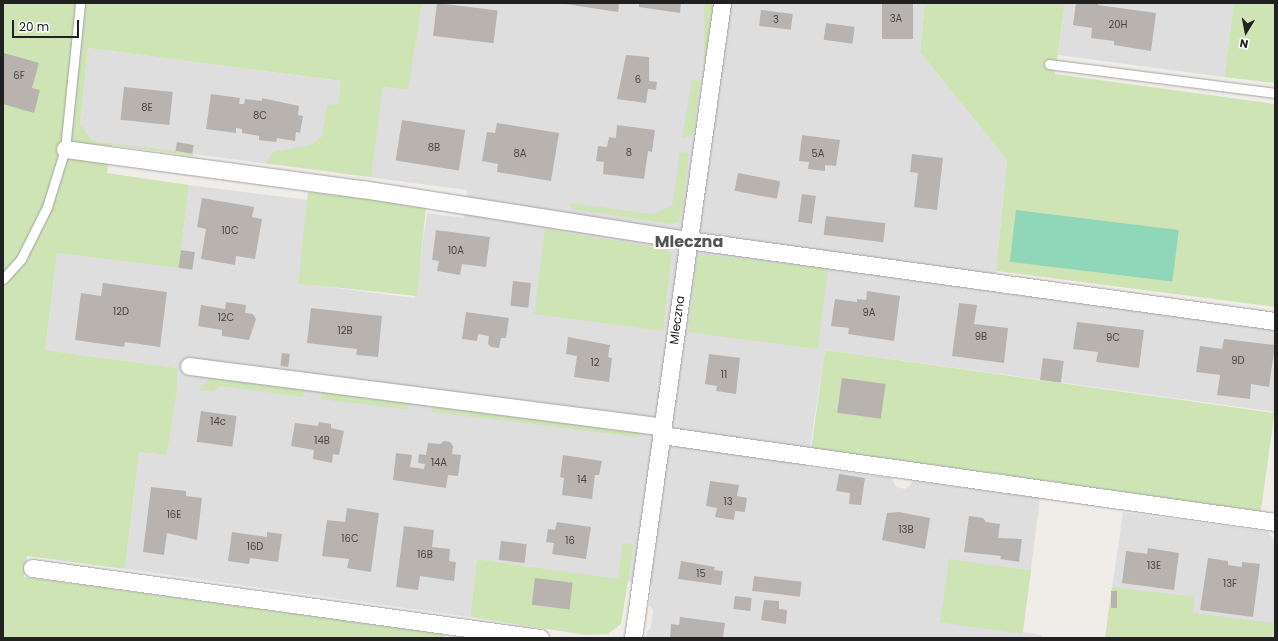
<!DOCTYPE html>
<html>
<head>
<meta charset="utf-8">
<style>
	body { margin:0 }
	#map { position:relative; width:1278px; height:641px; overflow:hidden; background:#f0ede9; font-family:Poppins,sans-serif }
	div>[style] { position:absolute }
	[style*='--x'] { left:calc(var(--x)*1px); top:calc(var(--y)*1px); width:calc(var(--w)*1px); rotate:calc(var(--a)*1deg) }
	.residential>* { inset:0; background:#dfdede }
	.grass>* { inset:0; background:#cee4b5; transform-origin:0 0 }
	.pitch>* { inset:0; background:#90d6b8; transform-origin:0 0 }
	.building>* { inset:0; background:#b9b3af; transform-origin:0 0 }
	.roads { filter:drop-shadow(0 0 1px #a2a2a2) drop-shadow(0 0 1px #a2a2a2) }
	.service>* { height:9px; margin:-4.5px; padding:0 4.5px; transform-origin:4.5px; border-radius:4.5px; background:#fff }
	.minor>* { height:17px; margin:-8.5px; padding:0 8.5px; transform-origin:8.5px; border-radius:8.5px; background:#fff }
	span { translate:-50% -50%; white-space:nowrap; text-align:center; line-height:1.15; -webkit-text-stroke:4px #fff; paint-order:stroke }
	.number-label { font-size:10px; color:#474644 }
	.number-label span { -webkit-text-stroke-width:0 }
	.street-label { font-size:12px; color:#212121 }
	.district-label { font-size:16px; color:#545454; font-weight:700 }
	.frame { position:absolute; inset:0; border:4px solid #212121; pointer-events:none }
	.north { position:absolute; left:1226px; top:12px; width:40px; height:40px; -webkit-text-stroke:3px #fff; paint-order:stroke; rotate:190deg; font-size:11px; font-weight:700; line-height:16px; text-align:center; color:#212121 }
	.north::after { content:''; display:block; margin:auto; width:14px; height:18px; background:#212121; clip-path:polygon(50% 0,100% 100%,50% 72%,0 100%) }
	.scale { position:absolute; left:12px; top:20px; width:67px; height:18px; box-sizing:border-box; border:2px solid #212121; border-top:0; padding-left:5px; font-size:12px; line-height:14px; white-space:nowrap; color:#212121; -webkit-text-stroke:3px #fff; paint-order:stroke }
</style>
</head>
<body>
<div id="map">
	<div class="residential">
		<div style="clip-path:polygon(422px 3px,925px 3px,920px 52px,1007px 160px,994px 291px,1275px 329px,1275px 412px,825px 350px,807px 467px,892px 478px,896px 487px,906px 489px,913px 481px,1040px 498px,1023px 632px,1042px 635px,1042px 638px,646px 638px,647px 631px,651px 628px,653px 610px,649px 604px,652px 585px,477px 559px,470px 617px,125px 569px,139px 452px,167px 455px,177px 368px,45px 350px,57px 253px,192px 269px,194px 252px,181px 250px,189px 185px,309px 200px,299px 283px,415px 298px,427px 213px,464px 218px,467px 190px,93px 141px,80px 124px,88px 48px,407px 90px)"></div>
		<div style="clip-path:polygon(1065px 3px,1234px 3px,1224px 77px,1058px 55px)"></div>
		<div style="clip-path:polygon(1123px 512px,1268px 532px,1275px 542px,1275px 638px,1105px 638px)"></div>
	</div>
	<div class="grass">
		<div style="clip-path:polygon(3px 3px,422px 3px,408px 90px,383px 87px,371px 177px,266px 163px,273px 152px,311px 145px,322px 136px,327px 105px,338px 104px,341px 81px,88px 48px,80px 124px,93px 141px,193px 153px,193px 156px,112px 145px,107px 173px,189px 185px,179px 268px,57px 253px,45px 350px,177px 368px,177px 387px,167px 455px,139px 452px,125px 569px,27px 556px,24px 577px,444px 634px,444px 638px,3px 638px)"></div>
		<div style="left:704px;top:3px;width:8px;height:58px"></div>
		<div style="clip-path:polygon(925px 3px,1065px 3px,1055px 74px,1275px 104px,1275px 307px,996px 271px,1007px 160px,920px 52px)"></div>
		<div style="clip-path:polygon(1234px 3px,1275px 3px,1275px 83px,1224px 77px)"></div>
		<div style="clip-path:polygon(692px 79px,700px 81px,694px 131px,691px 136px,682px 138px)"></div>
		<div style="clip-path:polygon(680px 152px,689px 153px,681px 217px,678px 222px,671px 224px,571px 209px,570px 203px,652px 214px,672px 206px)"></div>
		<div style="left:308px;top:192px;width:119px;height:92px;rotate:6deg"></div>
		<div style="clip-path:polygon(545px 229px,666px 249px,672px 253px,663px 331px,534px 314px)"></div>
		<div style="clip-path:polygon(701px 254px,828px 269px,818px 349px,688px 332px,697px 256px)"></div>
		<div style="left:825px;top:350px;width:454px;height:99px;rotate:8deg"></div>
		<div style="clip-path:polygon(212px 375px,305px 388px,303px 397px,220px 386px,214px 392px,199px 390px)"></div>
		<div style="left:322px;top:389px;width:88px;height:10px;rotate:7deg"></div>
		<div style="left:433px;top:404px;width:208px;height:8px;rotate:7deg"></div>
		<div style="clip-path:polygon(623px 543px,634px 544px,621px 624px,608px 634px,586px 635px,470px 617px,477px 559px,618px 579px)"></div>
		<div style="left:949px;top:559px;width:83px;height:64px;rotate:8deg"></div>
		<div style="clip-path:polygon(1112px 587px,1195px 597px,1193px 613px,1274px 623px,1272px 638px,1105px 638px)"></div>
	</div>
	<div class="pitch">
		<div style="left:1016px;top:210px;width:164px;height:52px;rotate:7deg"></div>
	</div>
	<div class="building">
		<div style="left:437px;top:3px;width:61px;height:33px;rotate:7deg"></div>
		<div style="clip-path:polygon(559px 3px,619px 3px,618px 12px)"></div>
		<div style="clip-path:polygon(639px 3px,681px 3px,680px 13px,639px 7px)"></div>
		<div style="left:882px;top:3px;width:31px;height:36px"></div>
		<div style="clip-path:polygon(1076px 3px,1098px 3px,1098px 5px,1156px 13px,1151px 51px,1114px 45px,1114px 41px,1091px 38px,1092px 28px,1073px 25px)"></div>
		<div style="left:761px;top:10px;width:32px;height:16px;rotate:7deg"></div>
		<div style="left:826px;top:23px;width:29px;height:17px;rotate:8deg"></div>
		<div style="clip-path:polygon(4px 53px,39px 63px,32px 88px,40px 90px,34px 113px,3px 104px)"></div>
		<div style="clip-path:polygon(626px 55px,649px 57px,649px 81px,657px 82px,656px 90px,648px 89px,646px 103px,617px 99px)"></div>
		<div style="left:124px;top:87px;width:49px;height:33px;rotate:6deg"></div>
		<div style="clip-path:polygon(211px 94px,240px 98px,239px 104px,244px 104px,245px 99px,262px 101px,262px 98px,299px 106px,298px 115px,303px 116px,300px 133px,296px 132px,295px 141px,277px 138px,276px 142px,259px 140px,259px 136px,242px 133px,242px 129px,236px 128px,236px 133px,206px 129px)"></div>
		<div style="left:402px;top:120px;width:64px;height:41px;rotate:9deg"></div>
		<div style="clip-path:polygon(497px 123px,559px 133px,551px 181px,497px 172px,498px 164px,482px 161px,487px 132px,495px 133px)"></div>
		<div style="clip-path:polygon(617px 125px,655px 130px,652px 152px,648px 151px,644px 179px,603px 174px,604px 162px,596px 161px,598px 146px,607px 147px,609px 137px,616px 138px)"></div>
		<div style="clip-path:polygon(802px 135px,840px 140px,836px 166px,825px 165px,825px 171px,808px 169px,809px 162px,799px 161px)"></div>
		<div style="left:177px;top:142px;width:17px;height:9px;rotate:10deg"></div>
		<div style="clip-path:polygon(912px 154px,943px 158px,937px 210px,914px 207px,918px 173px,910px 172px)"></div>
		<div style="left:738px;top:173px;width:43px;height:18px;rotate:11deg"></div>
		<div style="left:802px;top:194px;width:14px;height:28px;rotate:8deg"></div>
		<div style="clip-path:polygon(202px 198px,254px 207px,252px 217px,262px 219px,255px 259px,236px 256px,235px 265px,201px 259px,206px 229px,197px 227px)"></div>
		<div style="left:826px;top:216px;width:60px;height:19px;rotate:7deg"></div>
		<div style="clip-path:polygon(436px 230px,490px 237px,486px 267px,462px 264px,460px 275px,437px 271px,439px 261px,432px 260px)"></div>
		<div style="left:181px;top:250px;width:14px;height:18px;rotate:8deg"></div>
		<div style="left:513px;top:281px;width:18px;height:25px;rotate:6deg"></div>
		<div style="clip-path:polygon(103px 283px,167px 292px,160px 347px,125px 342px,124px 347px,75px 340px,81px 293px,101px 296px)"></div>
		<div style="clip-path:polygon(867px 291px,900px 296px,894px 341px,848px 334px,849px 328px,831px 326px,835px 299px,857px 302px,857px 299px,866px 300px)"></div>
		<div style="clip-path:polygon(226px 302px,246px 305px,245px 313px,253px 314px,256px 319px,249px 340px,222px 336px,222px 330px,198px 326px,201px 305px,225px 309px)"></div>
		<div style="clip-path:polygon(959px 303px,977px 305px,974px 324px,1008px 328px,1004px 363px,952px 356px)"></div>
		<div style="clip-path:polygon(311px 308px,382px 316px,378px 357px,356px 355px,357px 349px,307px 343px)"></div>
		<div style="clip-path:polygon(466px 312px,509px 318px,506px 338px,501px 338px,499px 348px,491px 347px,488px 344px,489px 336px,478px 334px,477px 341px,462px 339px)"></div>
		<div style="clip-path:polygon(1077px 322px,1144px 330px,1139px 368px,1096px 362px,1098px 352px,1073px 349px)"></div>
		<div style="clip-path:polygon(568px 337px,610px 345px,608px 357px,612px 358px,609px 382px,574px 377px,577px 356px,566px 354px)"></div>
		<div style="clip-path:polygon(1224px 339px,1275px 345px,1269px 387px,1251px 384px,1250px 399px,1217px 395px,1220px 375px,1196px 372px,1200px 346px,1222px 349px)"></div>
		<div style="left:282px;top:353px;width:8px;height:13px;rotate:7deg"></div>
		<div style="clip-path:polygon(709px 354px,740px 358px,736px 394px,716px 391px,717px 386px,705px 384px)"></div>
		<div style="left:1043px;top:358px;width:21px;height:22px;rotate:8deg"></div>
		<div style="left:842px;top:378px;width:44px;height:35px;rotate:8deg"></div>
		<div style="left:201px;top:411px;width:36px;height:31px;rotate:8deg"></div>
		<div style="clip-path:polygon(319px 422px,331px 424px,331px 428px,344px 431px,339px 455px,333px 454px,332px 463px,313px 459px,314px 450px,291px 446px,295px 423px,318px 426px)"></div>
		<div style="clip-path:polygon(444px 441px,450px 442px,453px 446px,452px 454px,461px 455px,458px 476px,448px 475px,446px 488px,393px 480px,396px 453px,412px 455px,410px 467px,424px 469px,425px 464px,418px 463px,419px 454px,426px 455px,428px 443px,440px 444px)"></div>
		<div style="clip-path:polygon(563px 455px,602px 461px,599px 475px,595px 475px,592px 499px,562px 495px,564px 478px,560px 477px)"></div>
		<div style="clip-path:polygon(839px 474px,865px 478px,861px 505px,849px 504px,850px 493px,836px 491px)"></div>
		<div style="clip-path:polygon(710px 481px,739px 485px,737px 496px,747px 498px,745px 512px,735px 511px,734px 520px,715px 517px,717px 508px,706px 506px)"></div>
		<div style="clip-path:polygon(151px 487px,186px 491px,186px 496px,202px 498px,197px 540px,167px 533px,164px 555px,143px 552px)"></div>
		<div style="clip-path:polygon(347px 508px,379px 513px,371px 572px,347px 568px,349px 559px,322px 556px,327px 520px,345px 522px)"></div>
		<div style="clip-path:polygon(899px 512px,930px 518px,925px 549px,882px 540px,887px 513px)"></div>
		<div style="clip-path:polygon(969px 516px,983px 518px,986px 522px,1000px 524px,998px 538px,1022px 539px,1019px 562px,1000px 559px,1001px 556px,964px 552px)"></div>
		<div style="clip-path:polygon(557px 522px,591px 527px,586px 559px,552px 554px,554px 543px,546px 542px,548px 529px,555px 530px)"></div>
		<div style="clip-path:polygon(404px 526px,434px 530px,432px 547px,450px 549px,449px 561px,456px 562px,454px 581px,420px 576px,418px 590px,396px 587px)"></div>
		<div style="clip-path:polygon(232px 532px,267px 537px,267px 532px,282px 534px,278px 562px,250px 558px,249px 564px,228px 561px)"></div>
		<div style="left:501px;top:541px;width:26px;height:19px;rotate:7deg"></div>
		<div style="clip-path:polygon(1148px 548px,1179px 553px,1174px 590px,1122px 583px,1126px 551px,1147px 554px)"></div>
		<div style="clip-path:polygon(1208px 558px,1228px 561px,1228px 565px,1242px 567px,1242px 562px,1260px 564px,1253px 617px,1200px 610px)"></div>
		<div style="clip-path:polygon(681px 561px,715px 567px,714px 570px,723px 571px,721px 585px,678px 579px)"></div>
		<div style="left:754px;top:576px;width:48px;height:15px;rotate:7deg"></div>
		<div style="left:535px;top:578px;width:38px;height:27px;rotate:7deg"></div>
		<div style="left:1111px;top:591px;width:6px;height:17px"></div>
		<div style="left:735px;top:596px;width:17px;height:13px;rotate:7deg"></div>
		<div style="clip-path:polygon(764px 600px,779px 601px,779px 609px,787px 610px,786px 624px,761px 620px)"></div>
		<div style="clip-path:polygon(680px 617px,725px 623px,723px 638px,670px 638px,671px 624px,679px 625px)"></div>
	</div>
	<div class="roads">
		<div class="service">
			<div style="--x:1049;--y:64;--w:228;--a:7.3"></div>
			<div style="--x:3;--y:279;--w:27;--a:-48"></div>
			<div style="--x:21;--y:259;--w:58;--a:-63.4"></div>
			<div style="--x:47;--y:207;--w:61;--a:-72.8"></div>
			<div style="--x:65;--y:149;--w:147;--a:-84.1"></div>
		</div>
		<div class="minor">
			<div style="--x:65;--y:149;--w:300;--a:7.7"></div>
			<div style="--x:362;--y:189;--w:330;--a:8.9"></div>
			<div style="--x:688;--y:240;--w:593;--a:7.86"></div>
			<div style="--x:189;--y:366;--w:477;--a:7.3"></div>
			<div style="--x:661;--y:435;--w:620;--a:8.06"></div>
			<div style="--x:32;--y:568;--w:513;--a:7.85"></div>
			<div style="--x:633;--y:638;--w:641;--a:-82.02"></div>
		</div>
	</div>
	<div class="number-label">
		<span style="left:896px;top:19px">3A</span>
		<span style="left:776px;top:20px">3</span>
		<span style="left:1118px;top:25px">20H</span>
		<span style="left:19px;top:76px">6F</span>
		<span style="left:638px;top:80px">6</span>
		<span style="left:147px;top:108px">8E</span>
		<span style="left:260px;top:116px">8C</span>
		<span style="left:434px;top:148px">8B</span>
		<span style="left:629px;top:153px">8</span>
		<span style="left:520px;top:154px">8A</span>
		<span style="left:818px;top:154px">5A</span>
		<span style="left:230px;top:231px">10C</span>
		<span style="left:456px;top:251px">10A</span>
		<span style="left:121px;top:312px">12D</span>
		<span style="left:869px;top:313px">9A</span>
		<span style="left:226px;top:318px">12C</span>
		<span style="left:345px;top:331px">12B</span>
		<span style="left:981px;top:337px">9B</span>
		<span style="left:1113px;top:338px">9C</span>
		<span style="left:1238px;top:361px">9D</span>
		<span style="left:595px;top:363px">12</span>
		<span style="left:724px;top:375px">11</span>
		<span style="left:218px;top:422px">14c</span>
		<span style="left:322px;top:441px">14B</span>
		<span style="left:439px;top:463px">14A</span>
		<span style="left:582px;top:480px">14</span>
		<span style="left:728px;top:502px">13</span>
		<span style="left:174px;top:515px">16E</span>
		<span style="left:906px;top:530px">13B</span>
		<span style="left:350px;top:539px">16C</span>
		<span style="left:570px;top:541px">16</span>
		<span style="left:255px;top:547px">16D</span>
		<span style="left:425px;top:555px">16B</span>
		<span style="left:1154px;top:566px">13E</span>
		<span style="left:701px;top:574px">15</span>
		<span style="left:1230px;top:584px">13F</span>
	</div>
	<div class="street-label">
		<span style="left:677px;top:320px;rotate:-82deg">Mleczna</span>
	</div>
	<div class="district-label">
		<span style="left:689px;top:242px">Mleczna</span>
	</div>
	<div class="frame"></div>
	<div class="north">N</div>
	<div class="scale">20 m</div>
</div>
</body>
</html>
